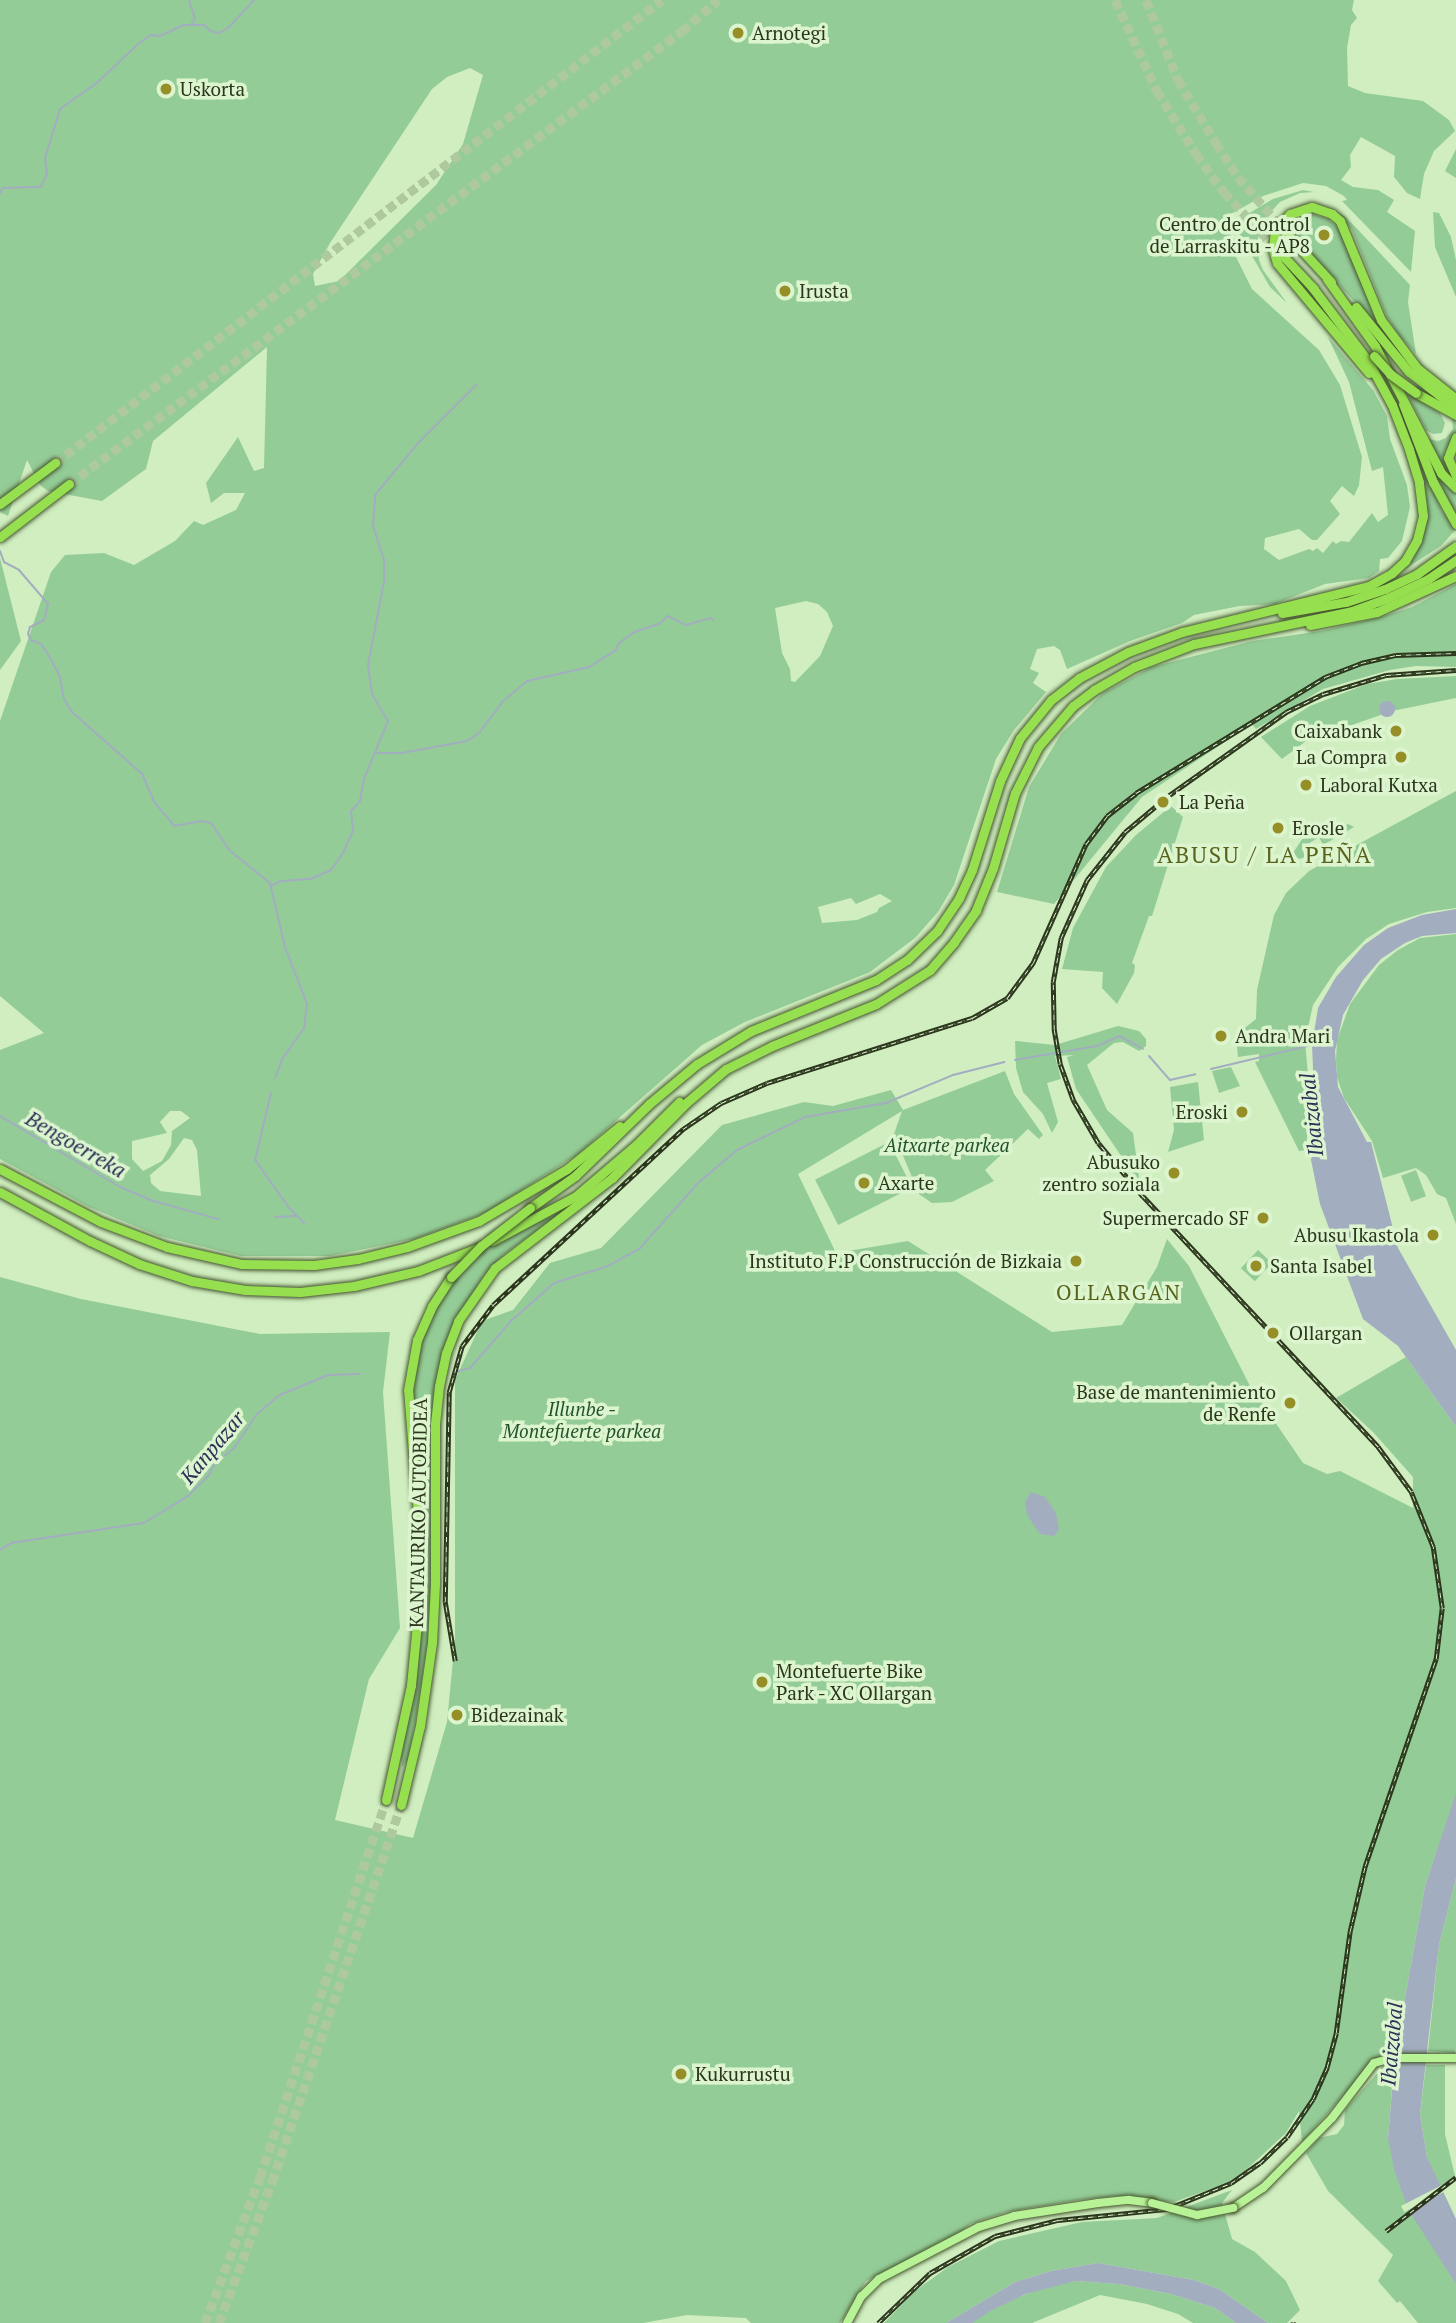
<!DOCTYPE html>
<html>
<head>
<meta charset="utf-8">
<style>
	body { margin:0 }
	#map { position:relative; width:1456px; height:2323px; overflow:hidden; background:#d0eec0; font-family:"PT Serif",serif }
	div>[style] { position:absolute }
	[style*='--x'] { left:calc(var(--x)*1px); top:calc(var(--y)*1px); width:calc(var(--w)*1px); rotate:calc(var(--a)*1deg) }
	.green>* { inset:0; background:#94cc97; transform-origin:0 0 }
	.water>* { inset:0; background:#a3adc0 }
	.round { border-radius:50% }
	.pier>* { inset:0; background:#d0eec0; transform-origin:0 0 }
	.stream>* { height:2px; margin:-1px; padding:0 1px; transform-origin:1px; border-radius:1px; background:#a3adc0 }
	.highway-tunnel>* { height:9px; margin-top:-4.5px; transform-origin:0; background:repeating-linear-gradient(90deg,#afc99f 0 9px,transparent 0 13.5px) }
	.roads { filter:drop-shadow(0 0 2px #44542c) drop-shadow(0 0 2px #44542c) }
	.primary>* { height:8px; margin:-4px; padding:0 4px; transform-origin:4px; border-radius:4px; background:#b8f296 }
	.highway>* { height:9px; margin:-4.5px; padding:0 4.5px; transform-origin:4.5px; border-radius:4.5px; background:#96df4f }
	.rail>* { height:4.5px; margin-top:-2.25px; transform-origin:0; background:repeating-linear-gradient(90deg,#dcf5cf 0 5px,#2b361c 0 10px); box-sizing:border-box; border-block:2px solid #2b361c }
	.bridges { filter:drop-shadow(0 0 2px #44542c) drop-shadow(0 0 2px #44542c) }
	.primary-bridge>* { height:8px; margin:-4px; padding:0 4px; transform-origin:4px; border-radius:4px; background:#b8f296 }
	.highway-bridge>* { height:9px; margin:-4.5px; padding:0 4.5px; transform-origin:4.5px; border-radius:4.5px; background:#96df4f }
	.dots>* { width:19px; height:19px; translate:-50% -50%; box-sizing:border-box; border:4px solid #dcf5cf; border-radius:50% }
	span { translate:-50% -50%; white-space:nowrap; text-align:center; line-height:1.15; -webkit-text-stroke:7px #dcf5cf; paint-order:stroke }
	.poi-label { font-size:19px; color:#2b361c }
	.left { translate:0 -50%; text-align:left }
	.right { translate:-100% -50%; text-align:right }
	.park-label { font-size:19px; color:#23532c; font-style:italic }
	.street-label { font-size:19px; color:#2b361c }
	.water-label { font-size:21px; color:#2b3056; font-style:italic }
	.neighbourhood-label { font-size:21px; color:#58631b; letter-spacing:2px }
	.quarter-label { font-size:23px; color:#58631b; letter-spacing:2px }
</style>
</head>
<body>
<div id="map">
	<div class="green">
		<div style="clip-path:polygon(evenodd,0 0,1354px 0,1352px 10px,1357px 18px,1351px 25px,1347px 48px,1348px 86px,1365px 93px,1423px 101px,1449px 120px,1455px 131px,1434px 151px,1424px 174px,1420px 199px,1407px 193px,1394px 177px,1395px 156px,1361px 137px,1350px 155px,1351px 167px,1341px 180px,1353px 187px,1378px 190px,1394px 200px,1387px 212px,1415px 231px,1411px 272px,1342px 201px,1347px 200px,1344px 196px,1326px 186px,1303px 183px,1263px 196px,1231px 214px,1225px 222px,1229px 233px,1240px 245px,1236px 257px,1252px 289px,1319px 350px,1340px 385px,1362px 457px,1359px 485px,1354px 496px,1342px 486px,1330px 501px,1340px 514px,1317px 540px,1312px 540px,1299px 529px,1265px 538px,1264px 549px,1279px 560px,1309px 549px,1313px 551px,1317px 548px,1323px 553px,1333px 541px,1336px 544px,1341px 541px,1349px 542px,1372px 513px,1378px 522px,1388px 515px,1383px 467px,1372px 471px,1349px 382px,1328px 337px,1373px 390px,1387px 416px,1390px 439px,1407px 485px,1410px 507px,1402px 541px,1388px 558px,1380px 559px,1379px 571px,1369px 578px,1325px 584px,1275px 604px,1240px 606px,1194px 615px,1182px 623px,1130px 641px,1067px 669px,1060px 650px,1054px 646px,1037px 649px,1030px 669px,1039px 673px,1033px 683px,1046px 692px,1014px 730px,996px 759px,954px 885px,938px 912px,915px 938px,870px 972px,745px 1022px,702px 1045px,578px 1154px,485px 1213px,414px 1239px,330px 1256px,241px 1256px,159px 1236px,89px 1207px,0 1159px,0 1050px,44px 1033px,0 996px,0 721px,51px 572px,65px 555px,104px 553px,134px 565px,175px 541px,194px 521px,203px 525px,236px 510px,245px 493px,224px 493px,211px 503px,206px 483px,238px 437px,254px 471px,264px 468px,267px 347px,153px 441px,146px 469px,102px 501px,48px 491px,40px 485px,27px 460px,8px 516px,0 512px,0 0,470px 68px,483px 75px,463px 144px,436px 185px,339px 281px,315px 286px,313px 274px,330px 243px,432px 89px,447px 77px,470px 68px,0 0,806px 601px,818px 604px,827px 612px,833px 626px,820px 656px,795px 682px,791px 681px,790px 669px,782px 653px,775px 608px,806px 601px,0 0,880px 894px,892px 901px,879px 908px,877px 912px,857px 920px,822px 923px,818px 907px,851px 898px,856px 904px,880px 894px,0 0,170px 1111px,181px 1111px,190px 1118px,172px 1131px,171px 1145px,162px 1161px,143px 1171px,132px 1159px,132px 1141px,167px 1133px,160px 1122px,170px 1111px,0 0,184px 1138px,192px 1140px,197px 1150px,201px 1196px,160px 1191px,151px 1183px,150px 1175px,169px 1159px,184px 1138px)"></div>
		<div style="clip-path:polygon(1456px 149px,1456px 178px,1445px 171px)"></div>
		<div style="clip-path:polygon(1303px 190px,1314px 192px,1300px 193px,1280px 202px,1264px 219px,1258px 237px,1259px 260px,1263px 270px,1287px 303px,1270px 287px,1233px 223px,1273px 199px)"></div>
		<div style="clip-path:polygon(1337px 212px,1346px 217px,1410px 285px,1408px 302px,1416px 354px,1399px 335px,1387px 317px,1352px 230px)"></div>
		<div style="clip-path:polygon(1433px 212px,1439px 213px,1451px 237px,1456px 260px,1456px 297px,1435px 247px)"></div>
		<div style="clip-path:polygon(1313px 214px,1328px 219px,1343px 233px,1379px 328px,1288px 230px,1302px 217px)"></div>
		<div style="clip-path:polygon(1369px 355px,1384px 370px,1428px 479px,1442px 511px,1456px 529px,1441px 546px,1394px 576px,1417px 547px,1426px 525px,1427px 504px,1423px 481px)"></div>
		<div style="clip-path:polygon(1406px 392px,1440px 413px,1445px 423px,1442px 433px,1433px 434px,1426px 430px)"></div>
		<div style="clip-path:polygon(1452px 419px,1456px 420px,1456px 434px,1445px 451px,1445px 459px,1448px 471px,1456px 481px,1447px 475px,1428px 439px,1438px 441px,1446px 438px,1453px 429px)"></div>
		<div style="clip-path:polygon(1426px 452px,1443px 481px,1456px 491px,1456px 517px)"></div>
		<div style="clip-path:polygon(0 558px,21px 641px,0 670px)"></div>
		<div style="clip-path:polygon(1456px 584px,1456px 667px,1416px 666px,1390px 670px,1323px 689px,1256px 729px,1252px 724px,1142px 797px,1054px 904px,997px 892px,1029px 787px,1061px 734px,1103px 693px,1152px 667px,1252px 641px,1321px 631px,1384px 616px,1412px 607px)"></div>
		<div style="clip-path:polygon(1456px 676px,1456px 698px,1392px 711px,1306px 741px,1282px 759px,1261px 737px,1310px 706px,1367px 684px,1397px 679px)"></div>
		<div style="clip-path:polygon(1456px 791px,1456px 908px,1427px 912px,1389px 924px,1366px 939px,1338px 967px,1313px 1005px,1305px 1041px,1310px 1097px,1306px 1150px,1299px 1151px,1255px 1062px,1259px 1061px,1259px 1054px,1238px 1057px,1236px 1035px,1256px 1019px,1257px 990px,1274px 915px,1286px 893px,1309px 871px)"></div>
		<div style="clip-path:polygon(1171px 806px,1183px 817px,1152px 916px,1149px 916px,1132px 963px,1135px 965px,1134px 973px,1117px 1004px,1102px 988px,1103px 972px,1062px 969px,1073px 928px,1106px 867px,1136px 835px)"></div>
		<div style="clip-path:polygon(1312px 824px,1319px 837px,1348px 824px,1354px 827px,1323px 845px,1319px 837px,1302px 848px,1305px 857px,1299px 859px,1293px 853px)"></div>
		<div style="clip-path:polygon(1456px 934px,1456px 1224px,1446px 1198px,1437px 1194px,1426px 1175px,1416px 1168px,1383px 1178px,1372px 1141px,1344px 1098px,1337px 1077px,1336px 1060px,1337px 1040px,1350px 1004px,1379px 965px,1398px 950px,1420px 938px)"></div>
		<div style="clip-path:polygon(1118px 1026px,1139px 1031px,1146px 1039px,1146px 1046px,1139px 1051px,1123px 1042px,1114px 1043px,1087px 1065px,1107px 1110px,1133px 1133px,1140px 1184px,1076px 1089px,1067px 1057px,1074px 1055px,1055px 1056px,1061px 1079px,1047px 1083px,1058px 1122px,1052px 1133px,1043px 1114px,1023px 1092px,1016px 1068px,1015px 1041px,1055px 1045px)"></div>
		<div style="clip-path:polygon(1231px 1067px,1240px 1086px,1219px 1093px,1212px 1071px)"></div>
		<div style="clip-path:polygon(1005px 1071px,1014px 1094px,1043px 1135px,1039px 1139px,1028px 1129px,985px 1170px,994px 1181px,952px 1202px,932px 1203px,919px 1194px,894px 1134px,902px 1111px,798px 1174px,836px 1253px,908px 1241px,1052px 1332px,1122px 1325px,1157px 1267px,1167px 1239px,1189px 1266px,1249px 1384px,1303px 1463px,1327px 1474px,1340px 1471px,1413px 1508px,1413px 1477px,1373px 1432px,1336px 1398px,1406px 1357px,1456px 1427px,1456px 1795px,1425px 1886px,1395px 2054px,1374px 2061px,1302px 2142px,1299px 2111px,1286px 2133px,1234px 2181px,1174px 2202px,1117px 2196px,1078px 2200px,1006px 2212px,970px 2224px,961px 2232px,866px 2281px,840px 2323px,751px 2323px,746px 2318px,687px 2315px,643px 2323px,0 2323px,0 1277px,81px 1299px,260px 1334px,390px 1332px,383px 1392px,400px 1628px,369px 1679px,335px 1820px,413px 1838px,447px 1722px,455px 1639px,455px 1380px,482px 1321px,513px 1310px,550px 1263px,601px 1248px,722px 1125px,804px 1102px,833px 1106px,891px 1090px,903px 1110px)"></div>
		<div style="clip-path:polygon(1198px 1082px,1204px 1140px,1168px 1152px,1174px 1130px,1170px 1087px)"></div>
		<div style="left:889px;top:1142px;width:51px;height:83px;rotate:63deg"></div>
		<div style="left:1416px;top:1170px;width:28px;height:16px;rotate:69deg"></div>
		<div style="clip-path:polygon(566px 1209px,503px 1255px,484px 1275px,457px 1319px,441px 1356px,430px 1626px,416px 1717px,408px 1759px,402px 1767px,401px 1754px,421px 1629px,425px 1562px,412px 1392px,416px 1357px,430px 1321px,445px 1292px,485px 1248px)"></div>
		<div style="left:1258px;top:1250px;width:19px;height:25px;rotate:43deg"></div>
		<div style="clip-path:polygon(1456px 1878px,1456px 2048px,1455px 2053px,1428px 2051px,1439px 1945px)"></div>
		<div style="clip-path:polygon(1387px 2062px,1394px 2063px,1388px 2138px,1456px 2283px,1456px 2323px,1418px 2323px,1400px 2301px,1397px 2303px,1378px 2281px,1393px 2255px,1328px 2191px,1306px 2153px,1319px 2138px,1337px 2134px,1344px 2125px,1345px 2110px)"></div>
		<div style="clip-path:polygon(1426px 2065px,1445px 2065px,1445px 2134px,1455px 2176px,1439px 2187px,1427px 2157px,1420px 2114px)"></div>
		<div style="clip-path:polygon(1232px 2190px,1222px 2203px,1232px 2239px,1255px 2252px,1286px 2281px,1300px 2310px,1287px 2323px,1268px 2323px,1219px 2289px,1194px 2280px,1098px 2263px,1051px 2271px,1015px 2282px,946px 2323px,884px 2323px,915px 2291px,948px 2267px,999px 2241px,1082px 2222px,1157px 2218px)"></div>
		<div style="clip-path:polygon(1075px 2281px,1119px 2284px,1171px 2294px,1215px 2308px,1236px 2323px,1193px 2323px,1178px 2314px,1147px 2304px,1100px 2295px,1032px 2323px,970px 2323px,989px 2309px,1047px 2286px)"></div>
	</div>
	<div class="water">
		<div class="round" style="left:1379px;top:701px;width:16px;height:16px"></div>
		<div style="clip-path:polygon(1456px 909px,1456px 933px,1422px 936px,1405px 943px,1381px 959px,1363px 980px,1343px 1015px,1335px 1051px,1338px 1087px,1367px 1142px,1371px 1142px,1398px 1248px,1456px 1350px,1456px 1427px,1398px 1346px,1363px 1319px,1320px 1204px,1309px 1150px,1314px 1091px,1312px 1045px,1318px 1008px,1336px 977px,1364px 945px,1388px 928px,1422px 915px)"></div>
		<div style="clip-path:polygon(1031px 1492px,1045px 1497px,1056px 1513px,1059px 1530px,1054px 1536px,1040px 1534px,1027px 1515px,1025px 1502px)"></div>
		<div style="clip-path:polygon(1456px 1793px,1456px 1878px,1439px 1945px,1420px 2114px,1427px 2157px,1456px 2219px,1456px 2284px,1409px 2211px,1395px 2173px,1388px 2138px,1395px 2054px,1425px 1886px)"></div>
		<div style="clip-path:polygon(1098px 2263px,1194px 2280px,1219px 2289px,1268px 2323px,1236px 2323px,1215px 2308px,1171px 2294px,1119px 2284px,1075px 2281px,1026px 2294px,990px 2311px,972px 2323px,946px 2323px,1015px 2282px,1051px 2271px)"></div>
	</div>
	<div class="pier">
		<div style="left:1442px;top:2185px;width:7px;height:46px;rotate:63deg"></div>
	</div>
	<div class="stream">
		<div style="--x:189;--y:0;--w:19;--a:72"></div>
		<div style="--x:195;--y:18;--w:6;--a:121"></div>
		<div style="--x:0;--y:193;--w:6;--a:-59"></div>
		<div style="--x:3;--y:188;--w:38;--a:-2"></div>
		<div style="--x:41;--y:187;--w:14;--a:-65"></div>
		<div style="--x:47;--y:174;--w:16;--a:-97"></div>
		<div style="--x:45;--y:158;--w:51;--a:-73"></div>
		<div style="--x:60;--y:109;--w:47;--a:-35.4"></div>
		<div style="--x:98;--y:82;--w:55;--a:-43.5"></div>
		<div style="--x:138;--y:44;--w:16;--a:-35"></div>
		<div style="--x:151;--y:35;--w:9;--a:6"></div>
		<div style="--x:160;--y:36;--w:26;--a:-25"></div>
		<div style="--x:184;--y:25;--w:20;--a:0"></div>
		<div style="--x:204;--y:25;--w:8;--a:45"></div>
		<div style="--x:210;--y:31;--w:9;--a:13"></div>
		<div style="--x:219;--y:33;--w:10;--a:-29"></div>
		<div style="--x:228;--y:28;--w:38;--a:-47"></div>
		<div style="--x:0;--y:551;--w:12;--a:70"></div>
		<div style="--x:4;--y:562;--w:17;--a:28"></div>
		<div style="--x:19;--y:570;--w:45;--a:49.5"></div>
		<div style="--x:48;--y:604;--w:16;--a:104"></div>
		<div style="--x:44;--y:620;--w:16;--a:153"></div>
		<div style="--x:30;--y:627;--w:7;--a:106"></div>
		<div style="--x:28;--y:634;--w:7;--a:63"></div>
		<div style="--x:31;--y:640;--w:11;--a:22"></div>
		<div style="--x:41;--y:644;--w:14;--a:56"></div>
		<div style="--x:49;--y:656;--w:24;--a:62"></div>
		<div style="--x:60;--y:677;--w:22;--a:80"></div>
		<div style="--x:64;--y:699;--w:15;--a:58"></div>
		<div style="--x:72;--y:712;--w:94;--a:41.5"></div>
		<div style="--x:142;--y:774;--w:32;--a:66"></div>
		<div style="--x:155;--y:803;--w:30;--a:50"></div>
		<div style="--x:174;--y:826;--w:27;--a:-10"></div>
		<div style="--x:201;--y:821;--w:10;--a:11"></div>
		<div style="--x:211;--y:823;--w:32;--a:56"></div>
		<div style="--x:229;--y:850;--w:53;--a:38.8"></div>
		<div style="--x:270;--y:883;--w:66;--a:76.8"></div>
		<div style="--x:285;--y:947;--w:61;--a:68.9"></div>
		<div style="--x:307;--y:1004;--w:24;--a:97"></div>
		<div style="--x:304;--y:1028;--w:39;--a:125"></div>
		<div style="--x:282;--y:1060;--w:19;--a:111"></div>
		<div style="--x:377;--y:753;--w:25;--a:0"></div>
		<div style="--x:402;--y:753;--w:66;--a:-10.5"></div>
		<div style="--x:467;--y:741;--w:14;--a:-34"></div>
		<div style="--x:479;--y:733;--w:39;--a:-53"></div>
		<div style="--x:502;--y:702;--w:33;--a:-40"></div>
		<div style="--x:527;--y:681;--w:64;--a:-12.7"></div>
		<div style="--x:589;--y:667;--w:32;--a:-32"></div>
		<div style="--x:616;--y:650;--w:8;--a:-67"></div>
		<div style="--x:619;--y:643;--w:19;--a:-36"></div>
		<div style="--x:634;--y:632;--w:26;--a:-18"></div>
		<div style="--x:659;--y:624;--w:12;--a:-42"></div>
		<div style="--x:668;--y:616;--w:20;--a:27"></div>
		<div style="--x:686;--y:625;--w:25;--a:-16"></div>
		<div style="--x:710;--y:618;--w:4;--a:27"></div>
		<div style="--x:271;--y:886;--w:11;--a:-27"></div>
		<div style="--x:281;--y:881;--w:29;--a:-4"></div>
		<div style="--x:310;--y:879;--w:23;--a:-23"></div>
		<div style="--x:331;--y:870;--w:21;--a:-55"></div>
		<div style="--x:343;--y:853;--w:24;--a:-66"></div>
		<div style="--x:353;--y:831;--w:20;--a:-96"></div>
		<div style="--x:351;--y:811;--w:13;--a:-48"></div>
		<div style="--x:360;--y:801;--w:22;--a:-80"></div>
		<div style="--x:364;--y:779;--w:63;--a:-67.5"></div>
		<div style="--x:388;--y:721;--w:31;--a:-121"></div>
		<div style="--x:372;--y:694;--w:29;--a:-98"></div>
		<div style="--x:368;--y:665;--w:85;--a:-79.1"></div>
		<div style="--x:384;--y:582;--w:22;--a:-90"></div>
		<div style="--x:384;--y:560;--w:35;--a:-108"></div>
		<div style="--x:373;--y:527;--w:32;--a:-86"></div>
		<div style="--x:375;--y:495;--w:69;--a:-50.3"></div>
		<div style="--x:419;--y:442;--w:81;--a:-45"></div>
		<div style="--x:1149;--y:1056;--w:32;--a:49"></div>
		<div style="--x:1170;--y:1080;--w:26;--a:-13"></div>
		<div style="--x:1015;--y:1060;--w:83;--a:-9.7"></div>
		<div style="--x:1097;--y:1046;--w:24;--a:-24"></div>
		<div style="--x:1119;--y:1036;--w:27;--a:28"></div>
		<div style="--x:1211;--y:1069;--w:104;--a:-13.4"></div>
		<div style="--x:271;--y:1093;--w:69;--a:103.4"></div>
		<div style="--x:255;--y:1160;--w:60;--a:54.5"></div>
		<div style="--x:290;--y:1209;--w:20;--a:45"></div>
		<div style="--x:0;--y:1116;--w:139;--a:30.6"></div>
		<div style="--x:120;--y:1187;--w:33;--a:23"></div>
		<div style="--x:150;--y:1200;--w:71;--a:15.6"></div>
		<div style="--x:275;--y:1217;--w:20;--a:-3"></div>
		<div style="--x:455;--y:1372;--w:16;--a:-15"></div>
		<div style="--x:470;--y:1368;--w:62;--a:-48.9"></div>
		<div style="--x:511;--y:1321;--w:57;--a:-41.5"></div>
		<div style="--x:554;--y:1283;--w:57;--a:-17.5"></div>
		<div style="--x:608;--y:1266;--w:37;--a:-29"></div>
		<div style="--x:640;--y:1248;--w:89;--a:-48.2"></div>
		<div style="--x:699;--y:1182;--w:50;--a:-40.1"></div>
		<div style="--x:737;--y:1150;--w:76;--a:-25.9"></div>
		<div style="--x:805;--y:1117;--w:82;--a:-9.8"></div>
		<div style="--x:886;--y:1103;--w:73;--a:-22.7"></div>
		<div style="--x:953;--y:1075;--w:53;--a:-14.3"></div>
		<div style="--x:0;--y:1550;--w:13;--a:-32"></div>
		<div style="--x:11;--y:1543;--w:134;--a:-8.6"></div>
		<div style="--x:144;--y:1523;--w:52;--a:-31.5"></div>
		<div style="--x:188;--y:1496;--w:30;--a:-45"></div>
		<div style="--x:209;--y:1475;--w:13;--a:-63"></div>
		<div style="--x:215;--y:1463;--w:24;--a:-38"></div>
		<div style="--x:234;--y:1448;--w:41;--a:-55.9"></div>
		<div style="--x:257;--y:1414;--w:30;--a:-40"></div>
		<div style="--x:280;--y:1395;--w:52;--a:-22.6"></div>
		<div style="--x:328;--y:1375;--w:32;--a:-2"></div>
	</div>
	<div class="highway-tunnel">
		<div style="--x:1115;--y:0;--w:100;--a:65.2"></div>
		<div style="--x:1157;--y:91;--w:74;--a:58.2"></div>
		<div style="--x:1196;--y:154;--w:47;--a:53.6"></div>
		<div style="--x:1224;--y:192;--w:88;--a:47.3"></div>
		<div style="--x:1146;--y:0;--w:86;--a:68.2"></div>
		<div style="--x:1178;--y:80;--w:74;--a:58.9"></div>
		<div style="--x:1216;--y:143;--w:40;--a:57.1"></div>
		<div style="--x:1238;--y:177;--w:70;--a:49"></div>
		<div style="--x:55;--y:463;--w:763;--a:-37.34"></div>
		<div style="--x:69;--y:484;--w:762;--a:-36.46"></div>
		<div style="--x:682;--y:31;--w:48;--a:-40.7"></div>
		<div style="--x:205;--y:2323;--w:156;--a:-69.4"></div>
		<div style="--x:260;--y:2177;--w:397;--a:-71.5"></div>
		<div style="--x:219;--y:2323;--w:151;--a:-69.4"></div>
		<div style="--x:272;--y:2182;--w:398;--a:-71.1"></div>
	</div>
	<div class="roads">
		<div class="primary">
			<div style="--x:1233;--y:2208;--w:36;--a:-34"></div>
			<div style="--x:1263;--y:2188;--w:98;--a:-45.4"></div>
			<div style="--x:1332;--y:2118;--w:69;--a:-52.6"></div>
			<div style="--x:1374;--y:2063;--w:18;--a:-16"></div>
			<div style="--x:1391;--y:2058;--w:65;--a:0"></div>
			<div style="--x:847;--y:2323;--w:30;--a:-62"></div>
			<div style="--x:861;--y:2297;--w:25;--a:-45"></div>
			<div style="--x:879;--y:2279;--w:113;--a:-27.5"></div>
			<div style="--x:979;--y:2227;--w:37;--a:-17"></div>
			<div style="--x:1014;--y:2216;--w:85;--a:-8.8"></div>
			<div style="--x:1098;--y:2203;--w:31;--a:-6"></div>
			<div style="--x:1129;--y:2200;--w:23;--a:7"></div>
		</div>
		<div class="highway">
			<div style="--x:1285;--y:232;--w:68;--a:47.4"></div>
			<div style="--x:1284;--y:257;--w:44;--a:46.8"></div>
			<div style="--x:1327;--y:279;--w:82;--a:54.4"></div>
			<div style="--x:1375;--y:346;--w:143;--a:62.5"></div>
			<div style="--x:1441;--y:473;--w:21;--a:45"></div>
			<div style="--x:1356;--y:307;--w:84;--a:50.8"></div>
			<div style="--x:1409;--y:372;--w:59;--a:37.5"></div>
			<div style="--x:1369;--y:373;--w:143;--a:-129.9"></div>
			<div style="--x:1277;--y:263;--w:15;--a:-106"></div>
			<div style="--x:1273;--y:249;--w:19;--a:-84"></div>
			<div style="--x:1275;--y:230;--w:22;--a:-47"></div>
			<div style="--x:1290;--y:214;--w:23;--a:-18"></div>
			<div style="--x:1312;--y:207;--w:21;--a:19"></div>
			<div style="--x:1332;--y:214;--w:11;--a:41"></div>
			<div style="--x:1340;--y:221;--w:107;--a:67.5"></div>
			<div style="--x:1381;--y:320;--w:60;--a:53.1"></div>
			<div style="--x:1417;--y:368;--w:50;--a:38.5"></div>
			<div style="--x:1416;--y:393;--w:46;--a:28.8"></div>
			<div style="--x:1403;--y:404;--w:84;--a:69"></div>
			<div style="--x:1433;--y:482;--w:48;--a:61.3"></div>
			<div style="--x:1456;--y:437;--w:22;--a:111"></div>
			<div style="--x:1448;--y:458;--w:20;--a:66"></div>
			<div style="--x:0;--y:504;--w:69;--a:-36.7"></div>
			<div style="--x:0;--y:537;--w:87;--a:-37.5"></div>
			<div style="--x:1282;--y:613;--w:65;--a:-9.8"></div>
			<div style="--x:1346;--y:602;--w:41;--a:-18.4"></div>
			<div style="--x:1385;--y:589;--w:35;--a:-25"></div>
			<div style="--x:1417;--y:574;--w:48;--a:-35.7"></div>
			<div style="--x:1310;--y:625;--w:68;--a:-11"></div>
			<div style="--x:1377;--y:612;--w:87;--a:-24.5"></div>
			<div style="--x:0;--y:1169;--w:114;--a:27.7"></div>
			<div style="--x:101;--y:1222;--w:71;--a:20.7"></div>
			<div style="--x:167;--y:1247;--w:77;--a:12.8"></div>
			<div style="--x:242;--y:1264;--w:72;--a:0.8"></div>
			<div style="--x:314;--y:1265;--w:44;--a:-7.8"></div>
			<div style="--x:358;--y:1259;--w:50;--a:-13.8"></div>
			<div style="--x:407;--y:1247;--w:77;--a:-19.9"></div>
			<div style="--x:479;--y:1221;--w:102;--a:-30.6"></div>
			<div style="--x:567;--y:1169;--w:68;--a:-39.1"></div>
			<div style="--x:0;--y:1192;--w:102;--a:28.6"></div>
			<div style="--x:90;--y:1241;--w:54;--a:25.1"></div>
			<div style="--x:139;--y:1264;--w:56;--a:17.8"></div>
			<div style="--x:192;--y:1281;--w:54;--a:9.6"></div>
			<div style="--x:245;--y:1290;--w:55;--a:2.1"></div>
			<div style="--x:300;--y:1292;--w:54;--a:-6.3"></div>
			<div style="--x:354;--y:1286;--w:66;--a:-13.2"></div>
			<div style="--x:418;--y:1271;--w:66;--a:-21.2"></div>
			<div style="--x:530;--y:1208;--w:55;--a:-35.4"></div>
			<div style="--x:575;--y:1176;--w:103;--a:-44.2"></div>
			<div style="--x:649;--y:1104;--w:62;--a:-39.8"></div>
			<div style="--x:697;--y:1064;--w:63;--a:-31.4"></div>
			<div style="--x:751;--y:1031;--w:135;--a:-22.2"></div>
			<div style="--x:876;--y:980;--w:37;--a:-33"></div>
			<div style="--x:907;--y:960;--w:42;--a:-44"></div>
			<div style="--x:937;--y:931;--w:40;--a:-56"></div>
			<div style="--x:959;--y:898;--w:31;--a:-65"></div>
			<div style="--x:972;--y:870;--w:93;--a:-72.5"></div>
			<div style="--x:1000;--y:781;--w:47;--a:-65.1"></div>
			<div style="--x:1020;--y:738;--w:49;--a:-50.8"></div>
			<div style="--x:1051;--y:700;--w:36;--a:-38"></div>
			<div style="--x:1079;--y:678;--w:55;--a:-28"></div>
			<div style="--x:1128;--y:652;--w:58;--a:-20.3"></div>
			<div style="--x:1182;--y:632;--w:193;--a:-13.8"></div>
			<div style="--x:1369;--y:586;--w:26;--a:-29"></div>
			<div style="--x:1392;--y:573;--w:18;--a:-43"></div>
			<div style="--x:1405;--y:561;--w:24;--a:-60"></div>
			<div style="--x:1417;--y:540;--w:25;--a:-76"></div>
			<div style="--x:1423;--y:516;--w:34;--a:-97"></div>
			<div style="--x:1419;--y:482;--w:34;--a:-107"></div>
			<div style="--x:1409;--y:449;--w:47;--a:-111.1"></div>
			<div style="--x:1392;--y:405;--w:50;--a:-118.6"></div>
			<div style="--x:1368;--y:361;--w:93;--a:-127.1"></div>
			<div style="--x:492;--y:1241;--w:95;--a:-28.2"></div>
			<div style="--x:576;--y:1196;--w:79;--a:-40.4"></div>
			<div style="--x:636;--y:1145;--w:61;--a:-45"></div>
			<div style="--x:386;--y:1800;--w:118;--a:-77.7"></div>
			<div style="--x:411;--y:1685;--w:92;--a:-84.4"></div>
			<div style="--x:420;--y:1593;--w:52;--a:-90"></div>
			<div style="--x:420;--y:1541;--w:151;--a:-94.5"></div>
			<div style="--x:408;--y:1390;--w:51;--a:-79.8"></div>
			<div style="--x:417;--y:1340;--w:37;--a:-66"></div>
			<div style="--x:432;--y:1306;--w:35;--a:-57"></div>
			<div style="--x:401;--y:1805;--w:81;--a:-76.5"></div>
			<div style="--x:420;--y:1726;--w:84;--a:-81.8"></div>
			<div style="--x:432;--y:1643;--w:60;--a:-87.1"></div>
			<div style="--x:435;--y:1583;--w:159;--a:-90"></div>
			<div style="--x:435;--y:1424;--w:38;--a:-84"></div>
			<div style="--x:439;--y:1386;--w:34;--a:-78"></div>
			<div style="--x:446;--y:1353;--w:34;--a:-69"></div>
			<div style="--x:458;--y:1321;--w:65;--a:-55.1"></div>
			<div style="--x:495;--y:1268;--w:148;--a:-37.6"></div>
			<div style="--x:612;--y:1178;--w:105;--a:-45.4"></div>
			<div style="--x:686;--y:1103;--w:52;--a:-40.4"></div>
			<div style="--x:726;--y:1069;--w:51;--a:-26.6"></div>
			<div style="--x:772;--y:1046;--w:112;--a:-22"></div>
			<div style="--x:876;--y:1004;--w:64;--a:-32.2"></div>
			<div style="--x:930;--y:970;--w:37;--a:-49"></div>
			<div style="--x:954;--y:942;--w:39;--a:-55"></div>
			<div style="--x:976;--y:910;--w:45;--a:-68"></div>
			<div style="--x:993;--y:868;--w:78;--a:-73.7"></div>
			<div style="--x:1015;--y:793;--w:51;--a:-63.4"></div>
			<div style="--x:1038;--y:747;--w:54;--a:-49.5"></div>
			<div style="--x:1073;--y:706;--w:26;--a:-37"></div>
			<div style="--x:1094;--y:690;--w:46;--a:-29.9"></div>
			<div style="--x:1134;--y:667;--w:64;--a:-21"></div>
			<div style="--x:1194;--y:644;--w:161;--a:-11.8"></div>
			<div style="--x:1352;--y:611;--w:35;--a:-20"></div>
			<div style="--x:1385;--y:599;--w:47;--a:-24.9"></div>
			<div style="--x:1428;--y:579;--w:34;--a:-34"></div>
		</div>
	</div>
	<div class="rail">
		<div style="--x:455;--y:1661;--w:60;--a:-99.6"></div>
		<div style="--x:445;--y:1602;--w:210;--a:-88.9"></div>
		<div style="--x:449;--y:1392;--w:48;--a:-74.2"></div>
		<div style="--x:462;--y:1346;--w:51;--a:-52.9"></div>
		<div style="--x:493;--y:1305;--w:259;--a:-42.8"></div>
		<div style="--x:683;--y:1129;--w:46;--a:-34.4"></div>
		<div style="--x:721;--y:1103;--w:50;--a:-23.5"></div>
		<div style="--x:767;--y:1083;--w:215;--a:-17.6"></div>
		<div style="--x:972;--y:1018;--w:40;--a:-29.7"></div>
		<div style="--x:1007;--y:998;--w:44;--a:-53.4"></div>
		<div style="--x:1033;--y:963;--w:130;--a:-66"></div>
		<div style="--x:1086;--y:844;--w:35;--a:-53"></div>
		<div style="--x:1107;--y:816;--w:37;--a:-38"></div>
		<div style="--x:1136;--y:793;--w:222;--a:-31.5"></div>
		<div style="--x:1325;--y:677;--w:39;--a:-21"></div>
		<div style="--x:1361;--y:663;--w:36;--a:-13"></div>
		<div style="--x:1396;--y:655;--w:60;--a:-1.9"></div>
		<div style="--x:1386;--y:2231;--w:88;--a:-37.6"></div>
		<div style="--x:878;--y:2323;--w:72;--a:-43.9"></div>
		<div style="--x:930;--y:2273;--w:75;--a:-29.6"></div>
		<div style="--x:995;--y:2236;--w:65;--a:-14.3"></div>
		<div style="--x:1058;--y:2220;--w:110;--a:-5.8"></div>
		<div style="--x:1167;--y:2209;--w:69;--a:-22.1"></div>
		<div style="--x:1231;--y:2183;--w:35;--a:-35"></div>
		<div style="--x:1260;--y:2163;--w:37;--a:-44"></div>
		<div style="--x:1287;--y:2137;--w:46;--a:-55.6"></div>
		<div style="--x:1313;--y:2099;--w:35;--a:-66"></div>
		<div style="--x:1327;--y:2067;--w:35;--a:-75"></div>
		<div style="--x:1336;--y:2033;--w:103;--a:-82.2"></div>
		<div style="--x:1350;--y:1931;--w:67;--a:-77"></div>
		<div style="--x:1365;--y:1866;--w:219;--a:-71.1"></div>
		<div style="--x:1436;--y:1659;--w:51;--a:-83.3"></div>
		<div style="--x:1442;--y:1608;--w:62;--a:-98.4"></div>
		<div style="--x:1433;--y:1547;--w:59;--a:-111.8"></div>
		<div style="--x:1411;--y:1492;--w:56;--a:-126.3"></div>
		<div style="--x:1378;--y:1447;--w:343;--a:-133.2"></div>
		<div style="--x:1143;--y:1197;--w:70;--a:-129.8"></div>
		<div style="--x:1098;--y:1143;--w:50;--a:-120.2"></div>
		<div style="--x:1073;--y:1100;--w:38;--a:-110"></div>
		<div style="--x:1060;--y:1064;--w:35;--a:-100"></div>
		<div style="--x:1054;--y:1030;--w:48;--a:-91.2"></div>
		<div style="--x:1053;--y:982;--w:45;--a:-79.7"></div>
		<div style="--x:1061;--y:938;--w:64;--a:-65.9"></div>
		<div style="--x:1087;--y:880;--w:61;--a:-51.6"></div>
		<div style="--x:1125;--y:832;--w:56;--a:-39.9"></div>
		<div style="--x:1168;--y:796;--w:145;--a:-35.4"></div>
		<div style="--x:1286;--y:712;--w:41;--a:-25.9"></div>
		<div style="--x:1323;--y:694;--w:66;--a:-16.8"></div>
		<div style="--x:1386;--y:675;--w:70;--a:-4.1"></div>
		<div style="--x:1293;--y:2323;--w:1;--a:-90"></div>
	</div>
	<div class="bridges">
		<div class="primary-bridge">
			<div style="--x:1152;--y:2203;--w:47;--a:14.9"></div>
			<div style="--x:1197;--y:2215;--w:37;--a:-11"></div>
		</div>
		<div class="highway-bridge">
			<div style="--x:1374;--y:356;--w:24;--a:48"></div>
			<div style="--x:1390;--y:374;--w:32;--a:36"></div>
			<div style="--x:451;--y:1277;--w:43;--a:-45.9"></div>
			<div style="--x:481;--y:1246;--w:62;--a:-37.8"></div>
		</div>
	</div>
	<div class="dots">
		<div style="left:738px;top:33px;background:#968f27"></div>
		<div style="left:166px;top:89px;background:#968f27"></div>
		<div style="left:1324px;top:235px;background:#968f27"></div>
		<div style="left:785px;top:291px;background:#968f27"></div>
		<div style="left:1396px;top:731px;background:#968f27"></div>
		<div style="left:1401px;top:757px;background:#968f27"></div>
		<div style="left:1306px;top:785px;background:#968f27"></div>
		<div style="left:1163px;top:802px;background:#968f27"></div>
		<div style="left:1278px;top:828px;background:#968f27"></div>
		<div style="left:1221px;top:1036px;background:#968f27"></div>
		<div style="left:1242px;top:1112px;background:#968f27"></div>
		<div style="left:1174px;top:1173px;background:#968f27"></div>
		<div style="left:864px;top:1183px;background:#968f27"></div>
		<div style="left:1263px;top:1218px;background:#968f27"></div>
		<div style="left:1433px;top:1235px;background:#968f27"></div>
		<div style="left:1076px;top:1261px;background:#968f27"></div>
		<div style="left:1256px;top:1266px;background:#968f27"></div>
		<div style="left:1273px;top:1333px;background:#968f27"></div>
		<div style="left:1290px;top:1403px;background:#968f27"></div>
		<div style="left:762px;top:1682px;background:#968f27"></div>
		<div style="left:457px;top:1715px;background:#968f27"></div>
		<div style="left:681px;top:2074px;background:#968f27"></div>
	</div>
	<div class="poi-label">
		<span class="left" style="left:752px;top:33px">Arnotegi</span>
		<span class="left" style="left:180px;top:89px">Uskorta</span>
		<span class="right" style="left:1310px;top:235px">Centro de Control<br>de Larraskitu - AP8</span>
		<span class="left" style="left:799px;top:291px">Irusta</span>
		<span class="right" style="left:1382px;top:731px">Caixabank</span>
		<span class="right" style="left:1387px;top:757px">La Compra</span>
		<span class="left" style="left:1320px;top:785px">Laboral Kutxa</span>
		<span class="left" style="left:1179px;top:802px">La Peña</span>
		<span class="left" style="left:1292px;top:828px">Erosle</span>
		<span class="left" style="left:1235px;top:1036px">Andra Mari</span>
		<span class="right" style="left:1228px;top:1112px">Eroski</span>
		<span class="right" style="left:1160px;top:1173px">Abusuko<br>zentro soziala</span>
		<span class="left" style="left:878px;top:1183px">Axarte</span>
		<span class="right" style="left:1249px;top:1218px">Supermercado SF</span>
		<span class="right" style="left:1419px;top:1235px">Abusu Ikastola</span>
		<span class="right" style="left:1062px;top:1261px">Instituto F.P Construcción de Bizkaia</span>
		<span class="left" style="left:1270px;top:1266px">Santa Isabel</span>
		<span class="left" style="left:1289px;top:1333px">Ollargan</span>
		<span class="right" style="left:1276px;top:1403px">Base de mantenimiento<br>de Renfe</span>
		<span class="left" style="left:776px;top:1682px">Montefuerte Bike<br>Park - XC Ollargan</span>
		<span class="left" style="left:471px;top:1715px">Bidezainak</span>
		<span class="left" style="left:695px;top:2074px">Kukurrustu</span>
	</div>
	<div class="park-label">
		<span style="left:947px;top:1145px">Aitxarte parkea</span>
		<span style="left:582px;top:1420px">Illunbe -<br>Montefuerte parkea</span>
	</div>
	<div class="street-label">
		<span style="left:418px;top:1513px;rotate:-89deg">KANTAURIKO AUTOBIDEA</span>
	</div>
	<div class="water-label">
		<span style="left:1311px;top:1115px;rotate:-96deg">Ibaizabal</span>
		<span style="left:76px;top:1144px;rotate:30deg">Bengoerreka</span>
		<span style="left:212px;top:1447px;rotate:-50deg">Kanpazar</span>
		<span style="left:1391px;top:2044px;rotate:-85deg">Ibaizabal</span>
	</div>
	<div class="neighbourhood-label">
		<span style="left:1119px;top:1292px">OLLARGAN</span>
	</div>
	<div class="quarter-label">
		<span style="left:1265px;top:855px">ABUSU / LA PEÑA</span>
	</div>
</div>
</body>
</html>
